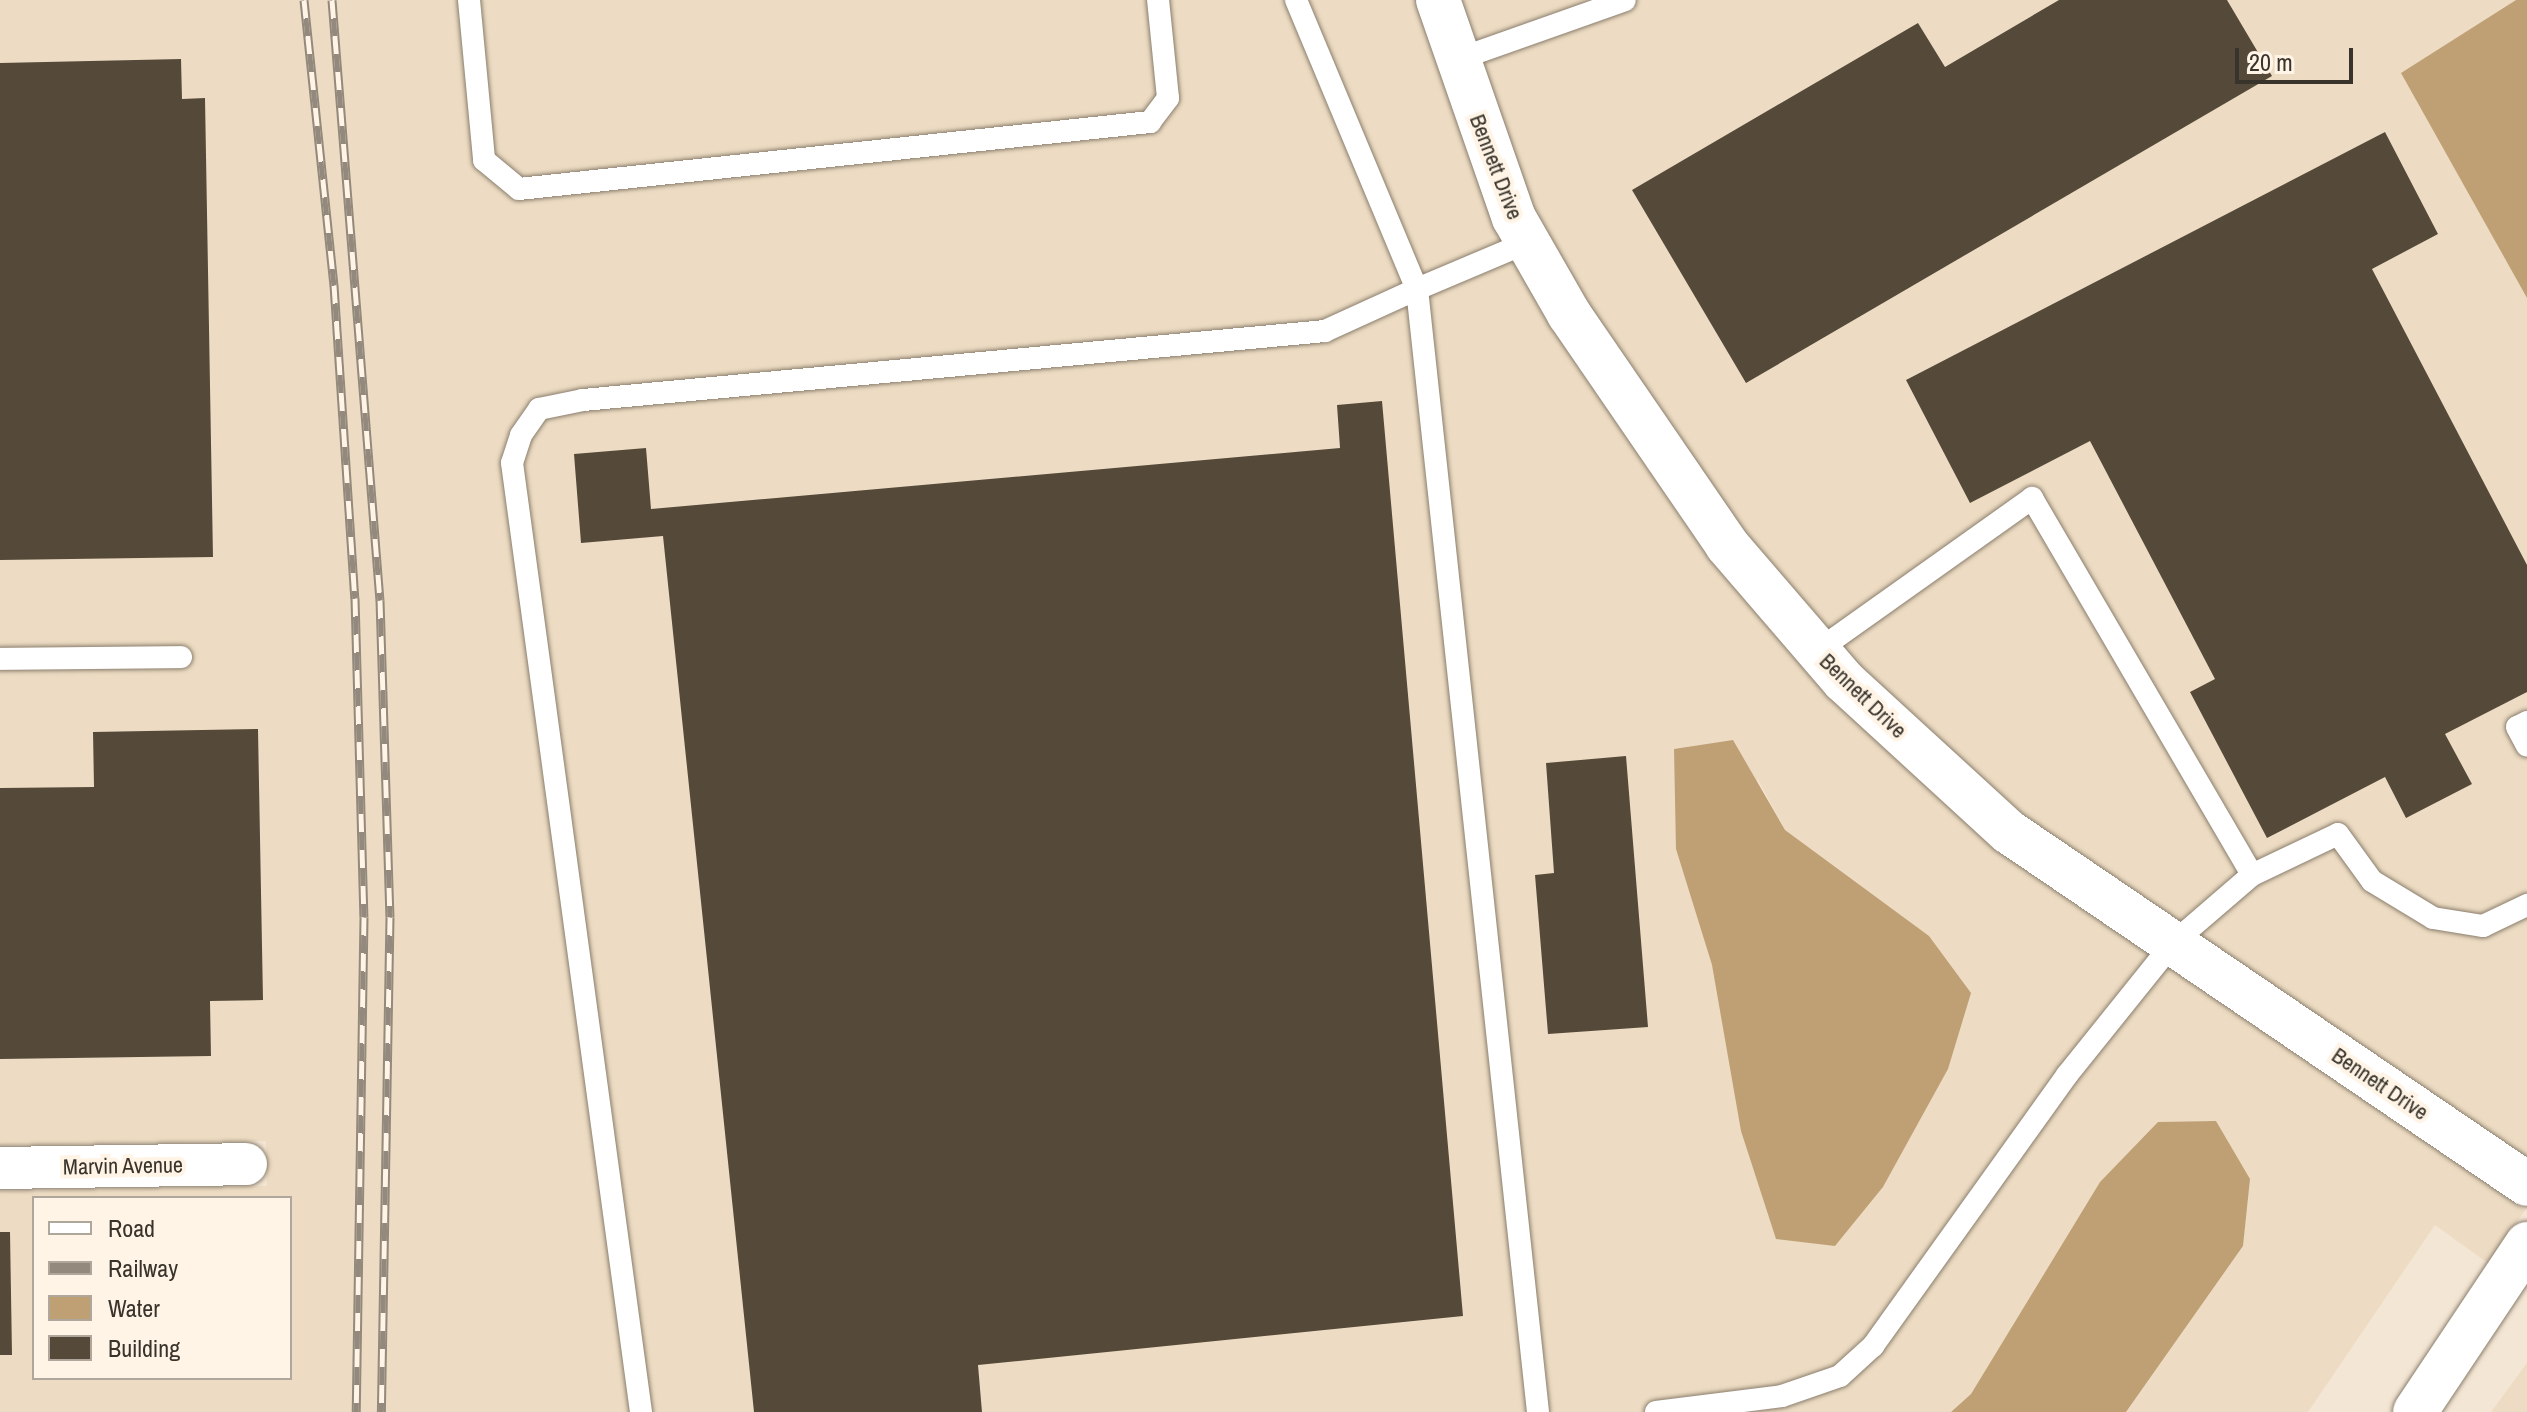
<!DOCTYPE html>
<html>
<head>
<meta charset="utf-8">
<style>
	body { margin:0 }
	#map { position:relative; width:2527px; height:1412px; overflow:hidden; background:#f4e6d4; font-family:"Archivo Narrow",sans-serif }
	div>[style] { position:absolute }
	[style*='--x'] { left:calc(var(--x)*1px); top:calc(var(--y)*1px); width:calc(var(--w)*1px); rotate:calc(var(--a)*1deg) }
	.built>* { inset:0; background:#eddcc3 }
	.water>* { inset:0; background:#bfa075 }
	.building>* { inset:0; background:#554a3a }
	.roads { filter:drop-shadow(0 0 2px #8a7e6d) drop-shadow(0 0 2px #8a7e6d) }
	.lane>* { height:22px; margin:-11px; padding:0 11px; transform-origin:11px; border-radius:11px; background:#fff }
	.street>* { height:42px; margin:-21px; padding:0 21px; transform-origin:21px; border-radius:21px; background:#fff }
	.secondary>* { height:44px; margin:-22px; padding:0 22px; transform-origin:22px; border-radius:22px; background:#fff }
	.rail>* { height:9px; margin-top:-4.5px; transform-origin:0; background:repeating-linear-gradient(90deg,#fff4e5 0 18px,#938a7d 0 36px); box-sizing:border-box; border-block:2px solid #938a7d }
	span { translate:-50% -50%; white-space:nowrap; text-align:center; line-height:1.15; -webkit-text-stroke:8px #fff4e5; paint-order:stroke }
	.street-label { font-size:22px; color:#38332b }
	.legend { position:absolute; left:32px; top:1196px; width:260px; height:184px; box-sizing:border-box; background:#fff4e5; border:2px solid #afa79b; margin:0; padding:10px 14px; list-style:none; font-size:24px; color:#38332b }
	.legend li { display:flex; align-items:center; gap:16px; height:40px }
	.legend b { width:40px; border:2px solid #afa79b }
	.scale { position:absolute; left:2235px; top:48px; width:118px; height:36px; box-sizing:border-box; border:4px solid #38332b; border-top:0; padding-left:10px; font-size:24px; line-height:28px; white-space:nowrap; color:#38332b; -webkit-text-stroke:6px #fff4e5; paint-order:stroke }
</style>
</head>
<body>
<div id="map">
	<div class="built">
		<div style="clip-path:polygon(evenodd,0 0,1417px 0,1495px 226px,1711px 559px,1831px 699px,1999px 852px,2525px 1210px,2489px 1264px,2435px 1225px,2308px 1412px,2126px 1412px,2243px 1246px,2158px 1123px,2100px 1182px,1971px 1394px,1951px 1412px,0 1412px,0 1191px,267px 1186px,266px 1141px,0 1145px,0 0,1758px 780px,1785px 830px,1928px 936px,1948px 1069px,1883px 1187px,1835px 1246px,1712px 965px,1676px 849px,1758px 780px,0 0,34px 1198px,290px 1198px,290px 1378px,34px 1378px,34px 1198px)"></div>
		<div style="clip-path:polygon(1459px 0,2516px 0,2402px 73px,2527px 298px,2527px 1157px,2021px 813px,1857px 664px,1742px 531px,1585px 301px,1532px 207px)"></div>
		<div style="clip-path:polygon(2527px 1363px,2527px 1412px,2491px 1412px)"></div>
	</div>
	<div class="water">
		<div style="clip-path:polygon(2516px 0,2527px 0,2527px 298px,2401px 73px)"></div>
		<div style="clip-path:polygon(1733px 740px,1785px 830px,1929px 936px,1971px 993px,1948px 1069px,1883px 1187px,1835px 1246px,1776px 1239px,1741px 1131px,1712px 965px,1676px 849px,1674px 749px)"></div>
		<div style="clip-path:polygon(2216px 1121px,2250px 1179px,2243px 1246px,2126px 1412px,1951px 1412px,1971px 1394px,2100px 1182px,2158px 1122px)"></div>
	</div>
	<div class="building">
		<div style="clip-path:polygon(2059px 0,2227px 0,2272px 76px,1746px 383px,1632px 190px,1918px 23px,1945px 67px)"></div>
		<div style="clip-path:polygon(181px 59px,182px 99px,205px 98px,213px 557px,0 560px,0 63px)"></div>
		<div style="clip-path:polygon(2385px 132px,2438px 234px,2372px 269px,2527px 565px,2527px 692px,2445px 734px,2472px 784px,2406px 818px,2385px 777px,2267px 838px,2190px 692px,2215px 679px,2090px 441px,1970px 503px,1906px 380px)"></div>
		<div style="clip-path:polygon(1382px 401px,1463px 1316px,978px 1365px,982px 1412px,754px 1412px,663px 536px,581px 543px,574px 454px,646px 448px,651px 509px,1340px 448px,1337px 405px)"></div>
		<div style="clip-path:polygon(258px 729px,263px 1000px,210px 1001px,211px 1056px,0 1059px,0 788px,94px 787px,93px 732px)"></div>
		<div style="clip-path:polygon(1626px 756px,1648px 1027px,1548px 1034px,1535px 875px,1554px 873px,1546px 763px)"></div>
		<div style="clip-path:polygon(0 1232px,10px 1232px,12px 1355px,0 1355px)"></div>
	</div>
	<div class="roads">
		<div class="lane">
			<div style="--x:469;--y:0;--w:161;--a:84.6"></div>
			<div style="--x:484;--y:160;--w:45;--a:39.6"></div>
			<div style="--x:519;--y:189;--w:635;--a:-6.06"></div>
			<div style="--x:1150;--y:122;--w:30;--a:-53"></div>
			<div style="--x:1168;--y:98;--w:99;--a:-95.8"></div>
			<div style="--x:1296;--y:0;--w:313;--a:67.3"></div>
			<div style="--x:1417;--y:289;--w:121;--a:-22.9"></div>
			<div style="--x:1456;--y:60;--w:179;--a:-19.5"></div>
			<div style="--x:1817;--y:651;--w:264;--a:-35.4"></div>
			<div style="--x:2032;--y:498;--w:436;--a:59.7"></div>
			<div style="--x:0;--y:659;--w:181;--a:-0.6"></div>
			<div style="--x:2527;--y:722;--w:11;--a:153"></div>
			<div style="--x:2517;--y:727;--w:21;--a:62"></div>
			<div style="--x:641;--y:1412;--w:958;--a:-97.74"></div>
			<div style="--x:512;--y:463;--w:29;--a:-72"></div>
			<div style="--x:521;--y:435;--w:32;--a:-55"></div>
			<div style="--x:539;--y:409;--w:45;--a:-11.6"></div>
			<div style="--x:583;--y:400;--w:745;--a:-5.31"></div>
			<div style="--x:1325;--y:331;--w:101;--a:-24.5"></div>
			<div style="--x:1417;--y:289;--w:1129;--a:83.85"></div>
			<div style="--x:1656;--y:1412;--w:127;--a:-7.2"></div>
			<div style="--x:1782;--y:1396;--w:61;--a:-19"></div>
			<div style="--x:1840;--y:1376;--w:45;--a:-42.3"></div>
			<div style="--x:1873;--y:1346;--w:333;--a:-54.4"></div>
			<div style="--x:2067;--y:1075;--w:169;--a:-51.2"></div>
			<div style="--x:2173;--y:943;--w:104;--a:-40.7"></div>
			<div style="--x:2252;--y:875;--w:95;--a:-25.5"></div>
			<div style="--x:2338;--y:834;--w:58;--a:54.1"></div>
			<div style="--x:2372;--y:881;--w:71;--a:31.2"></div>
			<div style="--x:2433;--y:918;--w:51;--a:9.1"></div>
			<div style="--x:2483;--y:926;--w:49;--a:-25.5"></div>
		</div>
		<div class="street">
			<div style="--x:0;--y:1168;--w:246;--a:-0.9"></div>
		</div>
		<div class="secondary">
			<div style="--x:1438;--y:0;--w:231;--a:70.8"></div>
			<div style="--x:1514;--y:218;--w:111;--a:60.2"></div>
			<div style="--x:1569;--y:314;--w:280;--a:55.6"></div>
			<div style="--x:1727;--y:545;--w:179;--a:49.3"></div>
			<div style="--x:1844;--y:681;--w:224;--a:42.5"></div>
			<div style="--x:2009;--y:832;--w:626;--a:34.2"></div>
			<div style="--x:2415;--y:1412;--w:202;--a:-56.3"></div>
		</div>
	</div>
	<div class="rail">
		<div style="--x:304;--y:0;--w:287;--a:84"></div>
		<div style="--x:334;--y:285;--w:314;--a:86.2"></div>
		<div style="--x:355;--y:598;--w:319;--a:88.4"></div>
		<div style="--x:364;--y:917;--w:495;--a:90.9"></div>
		<div style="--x:332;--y:0;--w:602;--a:85.43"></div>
		<div style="--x:380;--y:600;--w:317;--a:88.2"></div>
		<div style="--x:390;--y:917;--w:495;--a:91"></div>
	</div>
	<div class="street-label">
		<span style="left:1496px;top:167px;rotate:69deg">Bennett Drive</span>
		<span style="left:1863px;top:696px;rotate:44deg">Bennett Drive</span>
		<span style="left:2380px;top:1084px;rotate:34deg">Bennett Drive</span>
		<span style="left:123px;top:1166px;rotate:-1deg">Marvin Avenue</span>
	</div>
	<ul class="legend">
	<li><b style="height:10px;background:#fff"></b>Road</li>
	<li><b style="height:10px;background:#938a7d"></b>Railway</li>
	<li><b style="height:22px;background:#bfa075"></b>Water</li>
	<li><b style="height:22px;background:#554a3a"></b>Building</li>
	</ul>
	<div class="scale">20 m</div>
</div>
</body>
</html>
